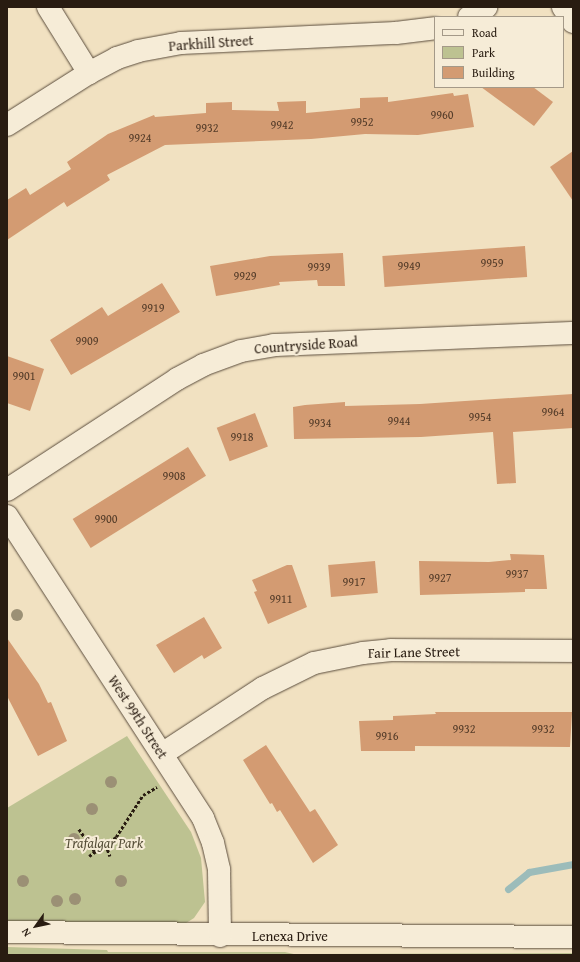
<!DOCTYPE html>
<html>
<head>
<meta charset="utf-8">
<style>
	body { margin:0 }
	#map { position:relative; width:580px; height:962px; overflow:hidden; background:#f1e1c1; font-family:"Gentium Book Plus",serif }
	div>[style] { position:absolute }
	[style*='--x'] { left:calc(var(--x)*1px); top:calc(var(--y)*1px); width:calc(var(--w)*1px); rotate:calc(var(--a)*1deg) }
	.green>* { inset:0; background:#bdc291 }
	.stream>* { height:7px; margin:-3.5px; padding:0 3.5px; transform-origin:3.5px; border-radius:3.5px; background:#9cbcba }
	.building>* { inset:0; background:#d39b72; transform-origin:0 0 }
	.path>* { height:2.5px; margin-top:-1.25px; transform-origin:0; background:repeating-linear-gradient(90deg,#291c11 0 3px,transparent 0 5px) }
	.roads { filter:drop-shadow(0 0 1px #5b4d3d) drop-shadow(0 0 1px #5b4d3d) }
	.street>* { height:22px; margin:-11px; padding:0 11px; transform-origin:11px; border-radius:11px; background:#f6ecd7 }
	.secondary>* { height:22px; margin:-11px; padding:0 11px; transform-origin:11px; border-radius:11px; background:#f6ecd7 }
	.trees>* { width:12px; height:12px; margin:-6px; border-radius:50%; background:#9b9075 }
	span { translate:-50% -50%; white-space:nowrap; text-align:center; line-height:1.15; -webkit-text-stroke:4px #f6ecd7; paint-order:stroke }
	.number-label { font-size:12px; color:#543c29 }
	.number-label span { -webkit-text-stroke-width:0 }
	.street-label { font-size:14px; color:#291c11 }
	.park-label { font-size:14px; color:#554e37; font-style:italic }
	.frame { position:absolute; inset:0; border:8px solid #291c11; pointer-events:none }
	.legend { position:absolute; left:434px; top:16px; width:130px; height:72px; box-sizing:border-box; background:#f6ecd7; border:1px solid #a49988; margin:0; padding:5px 7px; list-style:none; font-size:12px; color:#291c11 }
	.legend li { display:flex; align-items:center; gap:8px; height:20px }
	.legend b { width:20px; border:1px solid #a49988 }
	.north { position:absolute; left:16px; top:906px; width:40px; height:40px; -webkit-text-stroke:3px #f6ecd7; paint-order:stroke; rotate:237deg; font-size:11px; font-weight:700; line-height:16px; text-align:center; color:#291c11 }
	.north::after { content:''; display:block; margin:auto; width:14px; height:18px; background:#291c11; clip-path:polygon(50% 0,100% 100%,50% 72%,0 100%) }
</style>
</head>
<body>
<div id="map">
	<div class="green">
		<div style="clip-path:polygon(127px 736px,191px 832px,201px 858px,205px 902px,194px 918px,183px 925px,7px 921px,7px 808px)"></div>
		<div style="clip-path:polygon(7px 947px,107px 950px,108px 952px,285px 952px,298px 955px,7px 955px)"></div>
		<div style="clip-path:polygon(573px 953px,573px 955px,305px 955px,305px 954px)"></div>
	</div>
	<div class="stream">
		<div style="--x:508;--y:889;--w:27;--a:-39"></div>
		<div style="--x:529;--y:872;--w:45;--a:-10.3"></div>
	</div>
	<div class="building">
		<div style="clip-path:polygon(481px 87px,533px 87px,553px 102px,534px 126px)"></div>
		<div style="clip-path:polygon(453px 93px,454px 96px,468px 94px,474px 127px,418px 135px,365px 134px,311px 139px,165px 145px,107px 175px,110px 180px,67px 207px,64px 202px,7px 240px,7px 200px,26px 188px,30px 195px,71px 169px,67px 162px,108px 134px,154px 115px,155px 117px,206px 113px,206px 103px,232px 102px,232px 110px,279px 111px,277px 102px,306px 101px,306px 113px,360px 108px,360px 98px,388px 97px,388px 102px)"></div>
		<div style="clip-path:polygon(573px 151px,573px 201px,550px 167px)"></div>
		<div style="left:525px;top:246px;width:31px;height:143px;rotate:86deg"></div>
		<div style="clip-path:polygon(343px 253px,345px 286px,318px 286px,317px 280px,279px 282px,280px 285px,216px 296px,210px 266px,270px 256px)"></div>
		<div style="clip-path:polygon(162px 283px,180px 312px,71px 375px,50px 340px,102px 307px,108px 316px)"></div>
		<div style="clip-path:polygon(7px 356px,44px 369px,30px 411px,7px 403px)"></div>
		<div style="clip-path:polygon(573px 394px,573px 428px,513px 432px,516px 483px,497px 484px,493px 432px,421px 437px,294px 439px,293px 407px,305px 405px,345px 402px,345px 406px,420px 404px)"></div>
		<div style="left:255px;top:413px;width:36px;height:41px;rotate:69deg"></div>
		<div style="left:188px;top:447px;width:34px;height:136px;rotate:58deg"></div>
		<div style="clip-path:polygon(510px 554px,544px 555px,547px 589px,525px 589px,525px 592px,420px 595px,419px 561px,489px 562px,511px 560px)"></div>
		<div style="left:375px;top:561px;width:32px;height:47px;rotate:85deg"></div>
		<div style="clip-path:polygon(287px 565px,292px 565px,307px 607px,268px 624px,254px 592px,257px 591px,252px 580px)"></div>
		<div style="clip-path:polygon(204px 617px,222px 648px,204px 659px,202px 655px,174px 673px,156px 645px)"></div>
		<div style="clip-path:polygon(7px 638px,39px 684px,48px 703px,51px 702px,67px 741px,38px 756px,7px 696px)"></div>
		<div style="clip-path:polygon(435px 712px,572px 712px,570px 747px,415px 746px,415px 751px,361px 751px,359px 721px,393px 720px,393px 716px,436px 714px)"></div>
		<div style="clip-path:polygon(266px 745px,310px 812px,315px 809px,338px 845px,313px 863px,280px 810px,277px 812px,272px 803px,270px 804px,243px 760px)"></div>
	</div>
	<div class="path">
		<div style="--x:79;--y:829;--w:28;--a:55"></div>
		<div style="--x:106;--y:845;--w:12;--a:70"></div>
		<div style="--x:89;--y:856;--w:33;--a:-35"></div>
		<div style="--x:116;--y:837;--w:50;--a:-57.3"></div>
		<div style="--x:143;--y:795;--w:16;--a:-30"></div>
	</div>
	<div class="roads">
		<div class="street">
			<div style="--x:48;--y:7;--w:78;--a:58.2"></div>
			<div style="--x:563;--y:7;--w:18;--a:56"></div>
			<div style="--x:469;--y:17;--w:20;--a:-30"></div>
			<div style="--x:7;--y:125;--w:97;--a:-32.4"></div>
			<div style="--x:89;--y:73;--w:32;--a:-28"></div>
			<div style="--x:117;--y:58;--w:22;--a:-18"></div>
			<div style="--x:138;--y:51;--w:44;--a:-10.5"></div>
			<div style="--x:181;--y:43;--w:215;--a:-2.7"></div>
			<div style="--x:396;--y:33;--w:39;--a:-7"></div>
			<div style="--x:7;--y:490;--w:203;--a:-33.1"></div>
			<div style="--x:177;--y:379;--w:30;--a:-28"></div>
			<div style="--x:203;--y:365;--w:40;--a:-20.2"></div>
			<div style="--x:241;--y:351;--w:34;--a:-10"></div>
			<div style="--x:274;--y:345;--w:299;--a:-2.3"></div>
			<div style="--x:162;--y:754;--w:121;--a:-33.2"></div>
			<div style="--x:263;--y:688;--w:57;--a:-26.1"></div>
			<div style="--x:314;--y:663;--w:50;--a:-11.5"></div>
			<div style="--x:363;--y:653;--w:28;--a:-6"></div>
			<div style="--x:391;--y:650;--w:182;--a:0.3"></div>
			<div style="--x:7;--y:932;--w:566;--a:0.51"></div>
		</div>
		<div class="secondary">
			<div style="--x:7;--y:516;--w:360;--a:57"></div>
			<div style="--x:203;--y:818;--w:27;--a:68"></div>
			<div style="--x:213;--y:843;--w:28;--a:77"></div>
			<div style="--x:219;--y:870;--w:66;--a:89.1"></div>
		</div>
	</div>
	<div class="trees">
		<div style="left:17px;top:615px"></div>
		<div style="left:111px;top:782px"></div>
		<div style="left:92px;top:809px"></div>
		<div style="left:74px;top:839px"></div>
		<div style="left:23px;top:881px"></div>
		<div style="left:121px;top:881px"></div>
		<div style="left:75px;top:899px"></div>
		<div style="left:57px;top:901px"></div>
	</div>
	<div class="number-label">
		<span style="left:442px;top:115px">9960</span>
		<span style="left:362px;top:122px">9952</span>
		<span style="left:282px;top:125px">9942</span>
		<span style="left:207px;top:128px">9932</span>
		<span style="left:140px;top:138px">9924</span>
		<span style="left:492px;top:263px">9959</span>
		<span style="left:409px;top:266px">9949</span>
		<span style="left:319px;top:267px">9939</span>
		<span style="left:245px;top:276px">9929</span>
		<span style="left:153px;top:308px">9919</span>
		<span style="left:87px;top:341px">9909</span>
		<span style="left:24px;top:376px">9901</span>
		<span style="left:553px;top:412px">9964</span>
		<span style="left:480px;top:417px">9954</span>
		<span style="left:399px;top:421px">9944</span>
		<span style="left:320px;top:423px">9934</span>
		<span style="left:242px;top:437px">9918</span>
		<span style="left:174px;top:476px">9908</span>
		<span style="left:106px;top:519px">9900</span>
		<span style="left:517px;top:574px">9937</span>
		<span style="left:440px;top:578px">9927</span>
		<span style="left:354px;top:582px">9917</span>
		<span style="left:281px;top:599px">9911</span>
		<span style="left:464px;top:729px">9932</span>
		<span style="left:543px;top:729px">9932</span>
		<span style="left:387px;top:736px">9916</span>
	</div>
	<div class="street-label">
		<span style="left:211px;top:43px;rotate:-4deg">Parkhill Street</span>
		<span style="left:306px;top:345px;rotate:-4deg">Countryside Road</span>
		<span style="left:414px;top:652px;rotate:-1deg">Fair Lane Street</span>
		<span style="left:138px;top:717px;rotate:57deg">West 99th Street</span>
		<span style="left:290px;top:936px">Lenexa Drive</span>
	</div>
	<div class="park-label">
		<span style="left:104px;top:843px">Trafalgar Park</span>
	</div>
	<div class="frame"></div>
	<ul class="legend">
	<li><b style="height:5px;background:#f6ecd7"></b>Road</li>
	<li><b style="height:11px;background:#bdc291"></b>Park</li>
	<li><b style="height:11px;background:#d39b72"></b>Building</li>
	</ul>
	<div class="north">N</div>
</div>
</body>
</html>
